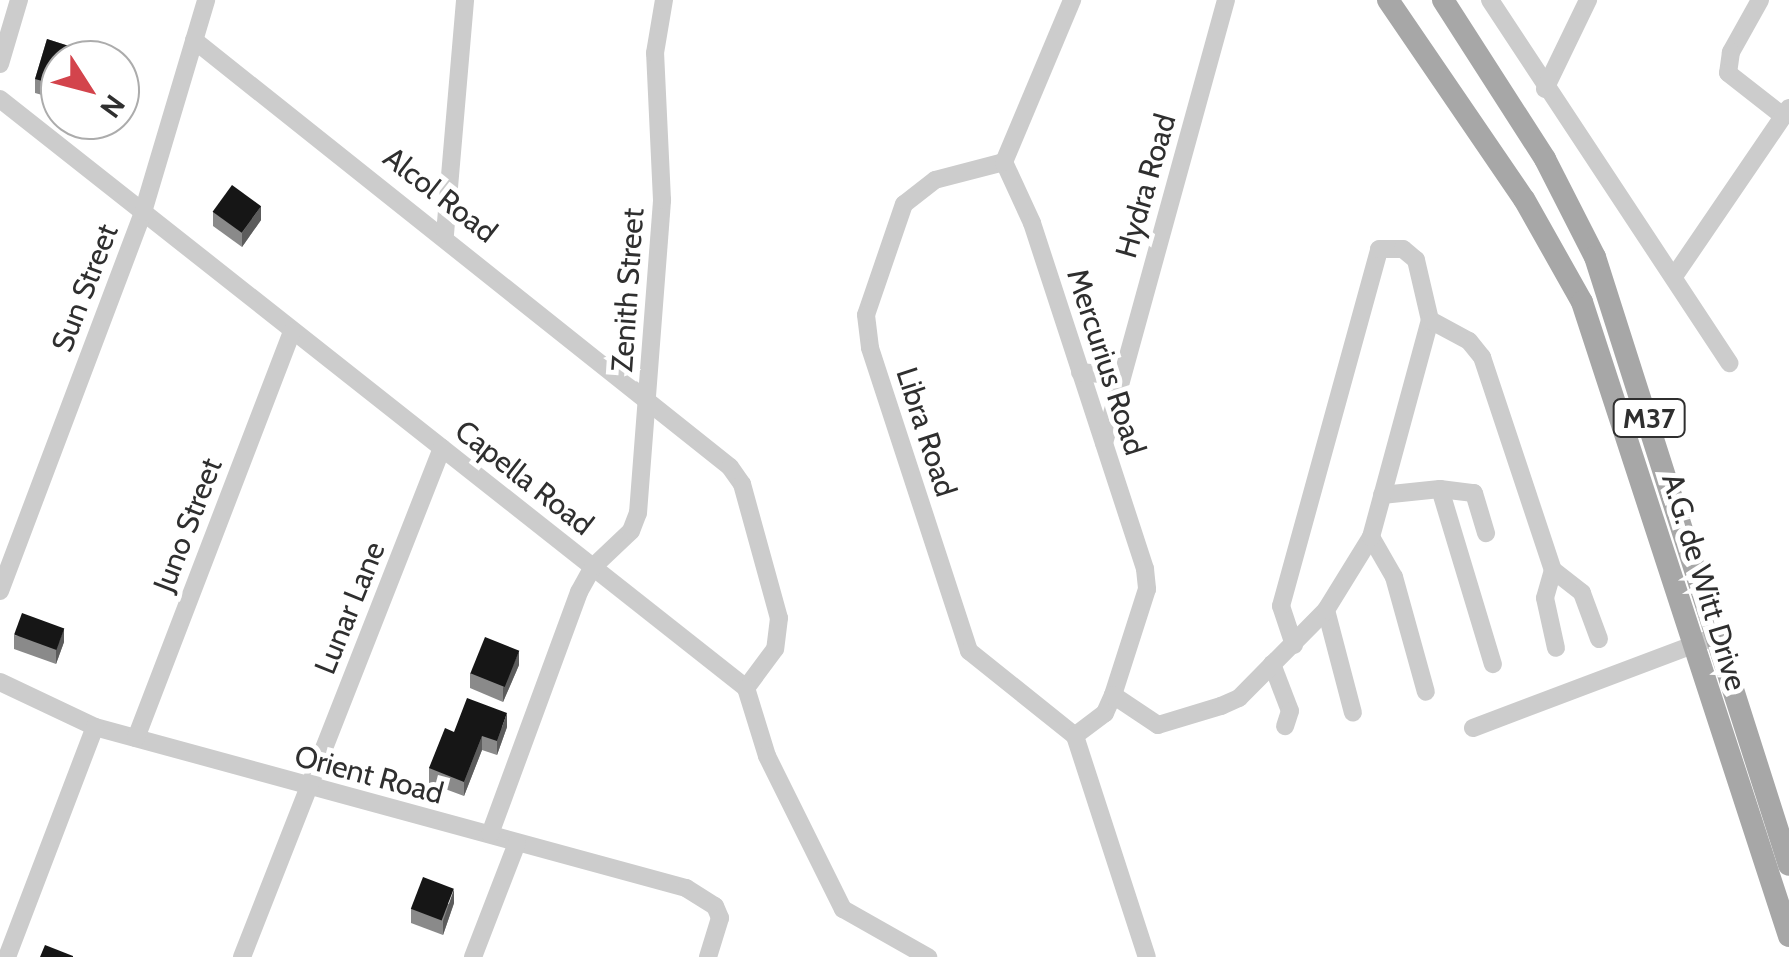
<!DOCTYPE html>
<html>
<head>
<meta charset="utf-8">
<style>
	body { margin:0 }
	#map { position:relative; width:1789px; height:957px; overflow:hidden; background:#fff; font-family:Cabin,sans-serif }
	div>[style] { position:absolute }
	[style*='--x'] { left:calc(var(--x)*1px); top:calc(var(--y)*1px); width:calc(var(--w)*1px); rotate:calc(var(--a)*1deg) }
	.minor>* { height:18px; margin:-9px; padding:0 9px; transform-origin:9px; border-radius:9px; background:#ccc }
	.major>* { height:22px; margin:-11px; padding:0 11px; transform-origin:11px; border-radius:11px; background:#a7a7a7 }
	.wall>* { inset:0; background:#8a8a8a }
	.shaded-wall>* { inset:0; background:#5c5c5c }
	.building>* { inset:0; background:#161616; transform-origin:0 0 }
	span { translate:-50% -50%; white-space:nowrap; text-align:center; line-height:1.15; -webkit-text-stroke:10px #fff; paint-order:stroke }
	.shield-label span { padding:2px 8px; background:#fff; border:2px solid; border-radius:8px; -webkit-text-stroke-width:0 }
	.shield-label { font-size:28px; color:#2f2f2f; font-weight:700 }
	.street-label { font-size:30px; color:#2f2f2f }
	.north { position:absolute; left:40px; top:40px; width:100px; height:100px; box-sizing:border-box; background:#fff; border:2px solid #acacac; border-radius:50%; rotate:126deg; font-size:28px; font-weight:700; line-height:40px; text-align:center; color:#2f2f2f }
	.north::after { content:''; display:block; margin:auto; width:35px; height:45px; background:#d3444c; clip-path:polygon(50% 0,100% 100%,50% 72%,0 100%) }
</style>
</head>
<body>
<div id="map">
	<div class="minor">
		<div style="--x:1490;--y:0;--w:435;--a:56.6"></div>
		<div style="--x:1760;--y:0;--w:60;--a:119.1"></div>
		<div style="--x:1731;--y:52;--w:21;--a:98"></div>
		<div style="--x:1728;--y:73;--w:70;--a:38"></div>
		<div style="--x:194;--y:40;--w:685;--a:38.54"></div>
		<div style="--x:730;--y:467;--w:21;--a:55"></div>
		<div style="--x:742;--y:484;--w:139;--a:74.6"></div>
		<div style="--x:779;--y:618;--w:31;--a:97"></div>
		<div style="--x:775;--y:649;--w:49;--a:126.6"></div>
		<div style="--x:0;--y:64;--w:67;--a:-73.5"></div>
		<div style="--x:1545;--y:89;--w:99;--a:-64.2"></div>
		<div style="--x:0;--y:99;--w:950;--a:38.29"></div>
		<div style="--x:746;--y:688;--w:71;--a:72.8"></div>
		<div style="--x:767;--y:756;--w:171;--a:63.6"></div>
		<div style="--x:843;--y:909;--w:98;--a:29.5"></div>
		<div style="--x:1004;--y:162;--w:71;--a:165.4"></div>
		<div style="--x:935;--y:180;--w:39;--a:142"></div>
		<div style="--x:904;--y:204;--w:117;--a:108.9"></div>
		<div style="--x:866;--y:315;--w:33;--a:83"></div>
		<div style="--x:870;--y:348;--w:319;--a:71.9"></div>
		<div style="--x:969;--y:651;--w:136;--a:38.7"></div>
		<div style="--x:1004;--y:162;--w:67;--a:65.3"></div>
		<div style="--x:1032;--y:223;--w:364;--a:71.9"></div>
		<div style="--x:1145;--y:569;--w:20;--a:84"></div>
		<div style="--x:1147;--y:589;--w:111;--a:107.8"></div>
		<div style="--x:1113;--y:695;--w:20;--a:114"></div>
		<div style="--x:1105;--y:713;--w:38;--a:143"></div>
		<div style="--x:1004;--y:162;--w:176;--a:-67.2"></div>
		<div style="--x:445;--y:234;--w:235;--a:-85.1"></div>
		<div style="--x:1675;--y:275;--w:202;--a:-55.7"></div>
		<div style="--x:1080;--y:372;--w:41;--a:5.6"></div>
		<div style="--x:1104;--y:443;--w:459;--a:-74.6"></div>
		<div style="--x:1440;--y:489;--w:34;--a:7"></div>
		<div style="--x:1474;--y:493;--w:42;--a:73.3"></div>
		<div style="--x:1382;--y:495;--w:58;--a:-5.9"></div>
		<div style="--x:1440;--y:489;--w:183;--a:73.2"></div>
		<div style="--x:1371;--y:537;--w:46;--a:60.1"></div>
		<div style="--x:1394;--y:577;--w:119;--a:74.5"></div>
		<div style="--x:1553;--y:570;--w:29;--a:106"></div>
		<div style="--x:1545;--y:598;--w:51;--a:77.6"></div>
		<div style="--x:0;--y:591;--w:405;--a:-69.3"></div>
		<div style="--x:143;--y:212;--w:221;--a:-73.4"></div>
		<div style="--x:1326;--y:610;--w:106;--a:75.3"></div>
		<div style="--x:1294;--y:645;--w:41;--a:-108.4"></div>
		<div style="--x:1281;--y:606;--w:370;--a:-74.6"></div>
		<div style="--x:1379;--y:249;--w:24;--a:0"></div>
		<div style="--x:1403;--y:249;--w:17;--a:40"></div>
		<div style="--x:1416;--y:260;--w:62;--a:76.9"></div>
		<div style="--x:1272;--y:664;--w:50;--a:69"></div>
		<div style="--x:1290;--y:711;--w:16;--a:108"></div>
		<div style="--x:0;--y:682;--w:105;--a:25.3"></div>
		<div style="--x:95;--y:727;--w:613;--a:15.24"></div>
		<div style="--x:686;--y:888;--w:34;--a:32"></div>
		<div style="--x:715;--y:906;--w:13;--a:67"></div>
		<div style="--x:720;--y:918;--w:41;--a:107.1"></div>
		<div style="--x:1113;--y:695;--w:54;--a:33.7"></div>
		<div style="--x:1158;--y:725;--w:66;--a:-16.8"></div>
		<div style="--x:1221;--y:706;--w:20;--a:-24"></div>
		<div style="--x:1239;--y:698;--w:124;--a:-45.3"></div>
		<div style="--x:1326;--y:610;--w:86;--a:-58.3"></div>
		<div style="--x:1371;--y:537;--w:225;--a:-74.8"></div>
		<div style="--x:1430;--y:320;--w:44;--a:28.3"></div>
		<div style="--x:1469;--y:341;--w:21;--a:51"></div>
		<div style="--x:1482;--y:357;--w:225;--a:71.6"></div>
		<div style="--x:1553;--y:570;--w:37;--a:38"></div>
		<div style="--x:1582;--y:593;--w:49;--a:69.7"></div>
		<div style="--x:1473;--y:728;--w:246;--a:-20.7"></div>
		<div style="--x:1075;--y:736;--w:232;--a:72"></div>
		<div style="--x:136;--y:738;--w:435;--a:-69"></div>
		<div style="--x:490;--y:834;--w:258;--a:-69.8"></div>
		<div style="--x:579;--y:592;--w:29;--a:-61"></div>
		<div style="--x:593;--y:567;--w:52;--a:-43.5"></div>
		<div style="--x:631;--y:531;--w:19;--a:-69"></div>
		<div style="--x:638;--y:513;--w:314;--a:-85.6"></div>
		<div style="--x:662;--y:200;--w:147;--a:-92.7"></div>
		<div style="--x:655;--y:53;--w:54;--a:-80.4"></div>
		<div style="--x:7;--y:957;--w:246;--a:-69.1"></div>
		<div style="--x:242;--y:957;--w:547;--a:-68.55"></div>
		<div style="--x:473;--y:957;--w:122;--a:-68.9"></div>
	</div>
	<div class="major">
		<div style="--x:1388;--y:0;--w:241;--a:55.7"></div>
		<div style="--x:1524;--y:199;--w:118;--a:60.6"></div>
		<div style="--x:1582;--y:302;--w:667;--a:71.92"></div>
		<div style="--x:1443;--y:0;--w:189;--a:57.3"></div>
		<div style="--x:1545;--y:159;--w:110;--a:63"></div>
		<div style="--x:1595;--y:257;--w:638;--a:72.3"></div>
	</div>
	<div class="wall">
		<div style="clip-path:polygon(47px 39px,72px 47px,72px 60px,60px 60px,60px 100px,35px 93px,35px 79px)"></div>
		<div style="clip-path:polygon(213px 212px,261px 220px,242px 247px,213px 226px)"></div>
		<div style="clip-path:polygon(14px 635px,64px 642px,56px 664px,14px 649px)"></div>
		<div style="clip-path:polygon(519px 665px,503px 702px,470px 688px,470px 673px)"></div>
		<div style="clip-path:polygon(507px 727px,497px 755px,482px 750px,464px 796px,429px 783px,429px 768px,454px 732px)"></div>
		<div style="clip-path:polygon(454px 903px,443px 935px,411px 923px,411px 909px)"></div>
	</div>
	<div class="shaded-wall">
		<div style="clip-path:polygon(261px 206px,261px 220px,242px 247px,242px 233px)"></div>
		<div style="clip-path:polygon(64px 628px,64px 642px,56px 664px,56px 650px)"></div>
		<div style="clip-path:polygon(519px 651px,519px 665px,503px 702px,503px 688px)"></div>
		<div style="clip-path:polygon(507px 713px,507px 727px,497px 755px,497px 741px)"></div>
		<div style="clip-path:polygon(482px 736px,482px 750px,464px 796px,464px 782px)"></div>
		<div style="clip-path:polygon(454px 889px,454px 903px,443px 935px,443px 921px)"></div>
	</div>
	<div class="building">
		<div style="clip-path:polygon(47px 39px,72px 47px,68px 60px,60px 60px,60px 86px,35px 79px)"></div>
		<div style="left:232px;top:185px;width:36px;height:33px;rotate:36deg"></div>
		<div style="left:22px;top:613px;width:45px;height:23px;rotate:20deg"></div>
		<div style="left:485px;top:637px;width:37px;height:39px;rotate:22deg"></div>
		<div style="clip-path:polygon(467px 698px,507px 713px,497px 741px,482px 736px,464px 782px,429px 768px,445px 728px,454px 732px)"></div>
		<div style="left:423px;top:877px;width:33px;height:34px;rotate:21deg"></div>
		<div style="clip-path:polygon(45px 945px,73px 956px,73px 957px,40px 957px)"></div>
	</div>
	<div class="shield-label">
		<span style="left:1649px;top:418px">M37</span>
	</div>
	<div class="street-label">
		<span style="left:1146px;top:186px;rotate:-74deg">Hydra Road</span>
		<span style="left:440px;top:195px;rotate:38deg">Alcol Road</span>
		<span style="left:85px;top:288px;rotate:-69deg">Sun Street</span>
		<span style="left:628px;top:290px;rotate:-86deg">Zenith Street</span>
		<span style="left:1106px;top:362px;rotate:72deg">Mercurius Road</span>
		<span style="left:926px;top:432px;rotate:72deg">Libra Road</span>
		<span style="left:524px;top:478px;rotate:38deg">Capella Road</span>
		<span style="left:188px;top:525px;rotate:-69deg">Juno Street</span>
		<span style="left:1704px;top:582px;rotate:73deg">A.G. de Witt Drive</span>
		<span style="left:350px;top:608px;rotate:-68deg">Lunar Lane</span>
		<span style="left:369px;top:775px;rotate:15deg">Orient Road</span>
	</div>
	<div class="north">N</div>
</div>
</body>
</html>
